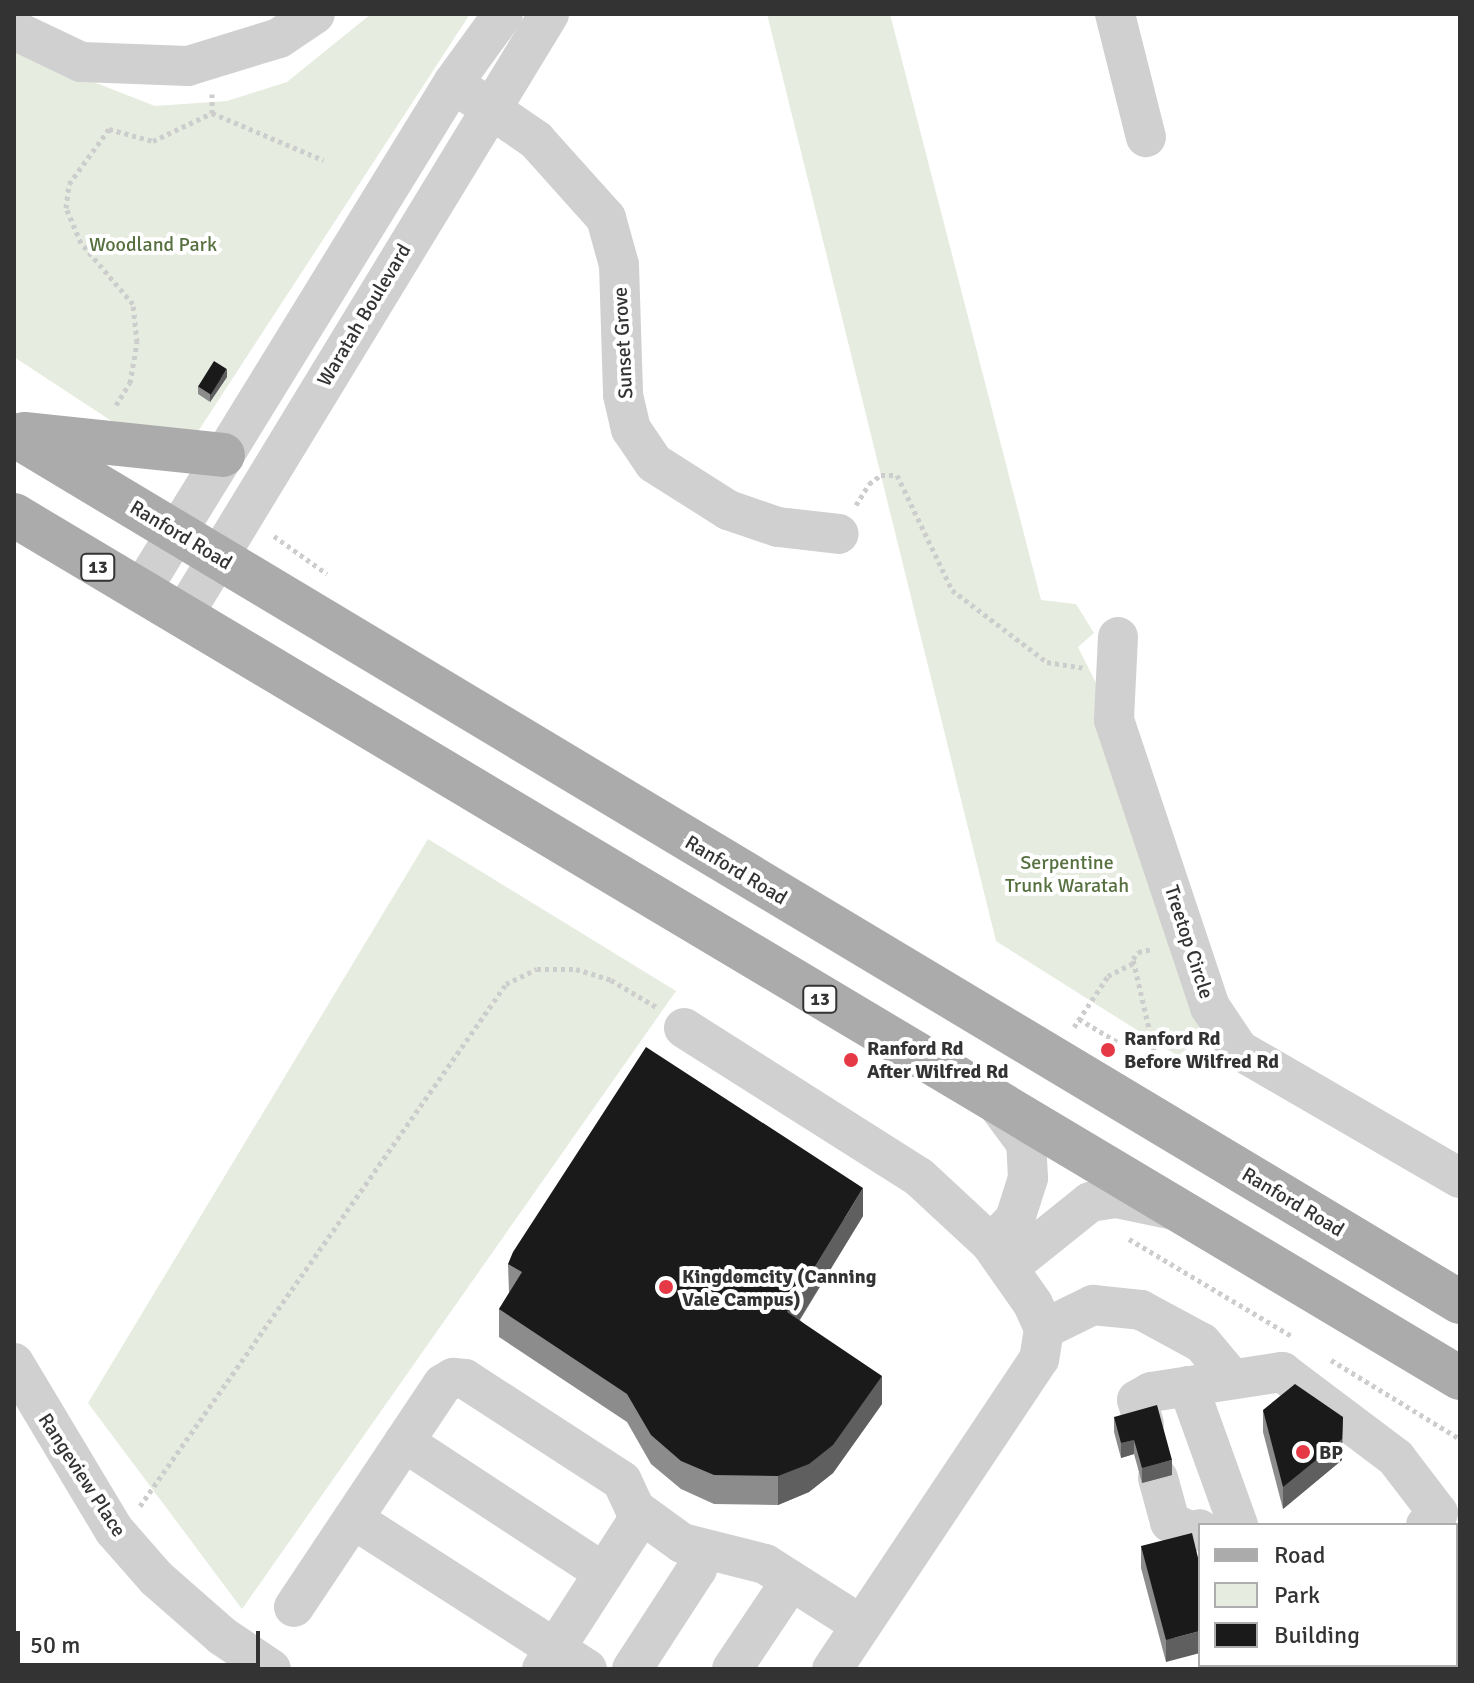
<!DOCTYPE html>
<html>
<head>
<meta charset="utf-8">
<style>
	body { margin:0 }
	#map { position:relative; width:1474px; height:1683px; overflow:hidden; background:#fff; font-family:Signika,sans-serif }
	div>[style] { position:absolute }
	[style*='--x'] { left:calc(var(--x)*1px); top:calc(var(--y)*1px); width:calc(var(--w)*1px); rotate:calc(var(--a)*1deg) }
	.green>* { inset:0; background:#e6ecdf }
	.path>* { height:5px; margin-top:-2.5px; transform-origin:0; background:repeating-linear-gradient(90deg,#cdcdcd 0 4px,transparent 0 8px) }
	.minor>* { height:40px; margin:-20px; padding:0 20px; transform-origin:20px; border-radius:20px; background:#d0d0d0 }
	.major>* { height:44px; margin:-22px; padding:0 22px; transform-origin:22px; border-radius:22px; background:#ababab }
	.wall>* { inset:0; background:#8c8c8c }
	.shaded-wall>* { inset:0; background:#5f5f5f }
	.building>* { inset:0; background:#1a1a1a; transform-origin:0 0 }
	.dots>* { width:22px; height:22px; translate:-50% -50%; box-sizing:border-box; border:4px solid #fff; border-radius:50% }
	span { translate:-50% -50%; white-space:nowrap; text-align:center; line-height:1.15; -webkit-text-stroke:8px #fff; paint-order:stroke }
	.shield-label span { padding:2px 6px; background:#fff; border:2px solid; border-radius:6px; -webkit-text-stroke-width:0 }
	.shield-label { font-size:18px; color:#333; font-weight:700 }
	.park-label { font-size:20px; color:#56703f }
	.street-label { font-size:20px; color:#333 }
	.poi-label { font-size:20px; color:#333; font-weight:700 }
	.left { translate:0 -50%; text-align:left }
	.frame { position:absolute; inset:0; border:16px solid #333; pointer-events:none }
	.legend { position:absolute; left:1198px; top:1523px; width:260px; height:144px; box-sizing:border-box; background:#fff; border:2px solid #adadad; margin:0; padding:10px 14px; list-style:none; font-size:24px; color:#333 }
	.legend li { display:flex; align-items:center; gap:16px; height:40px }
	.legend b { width:40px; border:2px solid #adadad }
	.scale { position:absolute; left:16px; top:1631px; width:244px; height:36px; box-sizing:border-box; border:4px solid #333; border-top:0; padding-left:10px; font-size:24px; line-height:28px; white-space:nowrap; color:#333; -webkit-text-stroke:6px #fff; paint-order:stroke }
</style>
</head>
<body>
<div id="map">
	<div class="green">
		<div style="clip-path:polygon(371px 14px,470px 14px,199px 430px,139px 439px,14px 357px,14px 51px,155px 106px,227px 101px,287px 82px)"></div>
		<div style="clip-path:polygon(767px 14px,890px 14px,1041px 600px,1076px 604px,1094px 633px,1078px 647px,1098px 687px,1186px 997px,1203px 1036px,1178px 1056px,996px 941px)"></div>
		<div style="clip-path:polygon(428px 839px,676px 991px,242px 1609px,88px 1403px)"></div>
	</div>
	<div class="path">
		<div style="--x:212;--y:94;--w:19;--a:90"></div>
		<div style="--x:212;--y:113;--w:121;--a:22.9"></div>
		<div style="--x:116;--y:405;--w:26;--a:-58"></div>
		<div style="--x:130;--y:383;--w:42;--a:-80.3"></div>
		<div style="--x:137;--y:342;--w:38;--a:-96"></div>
		<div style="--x:133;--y:304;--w:80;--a:-130.4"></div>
		<div style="--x:81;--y:243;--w:38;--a:-113"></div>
		<div style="--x:66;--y:208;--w:24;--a:-83"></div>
		<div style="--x:69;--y:184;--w:68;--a:-54"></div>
		<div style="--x:109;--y:129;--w:46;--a:15.3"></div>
		<div style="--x:153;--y:141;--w:65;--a:-25.4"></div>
		<div style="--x:856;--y:505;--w:25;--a:-58"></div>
		<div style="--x:869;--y:484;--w:15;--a:-37"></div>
		<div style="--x:881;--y:475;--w:16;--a:0"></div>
		<div style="--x:897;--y:475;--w:127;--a:64.4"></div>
		<div style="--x:952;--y:590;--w:119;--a:37.2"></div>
		<div style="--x:1047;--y:662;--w:36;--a:9"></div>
		<div style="--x:274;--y:536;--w:65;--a:35.6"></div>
		<div style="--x:1079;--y:1019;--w:47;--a:31"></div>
		<div style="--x:1074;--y:1027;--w:61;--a:-56.3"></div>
		<div style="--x:1108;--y:976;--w:28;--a:-27"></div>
		<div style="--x:1145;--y:1069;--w:21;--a:-65"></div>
		<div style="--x:1154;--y:1050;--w:93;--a:-103"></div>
		<div style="--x:1133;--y:959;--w:9;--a:-54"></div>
		<div style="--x:1138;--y:952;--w:14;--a:-12"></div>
		<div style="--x:1129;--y:1239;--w:190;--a:30.8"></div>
		<div style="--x:1331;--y:1360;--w:151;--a:31.5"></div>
		<div style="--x:140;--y:1506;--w:638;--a:-54.96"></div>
		<div style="--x:506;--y:984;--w:34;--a:-26"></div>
		<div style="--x:537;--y:969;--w:39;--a:0"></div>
		<div style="--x:576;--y:969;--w:37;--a:17"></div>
		<div style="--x:611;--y:980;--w:55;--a:30.8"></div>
	</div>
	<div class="minor">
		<div style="--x:1115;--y:14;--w:127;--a:75.9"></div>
		<div style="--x:14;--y:30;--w:74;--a:25.5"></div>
		<div style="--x:81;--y:62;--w:107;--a:2.1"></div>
		<div style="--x:188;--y:66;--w:95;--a:-17.1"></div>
		<div style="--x:279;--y:38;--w:43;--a:-33.7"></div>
		<div style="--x:466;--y:92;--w:85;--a:34.4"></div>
		<div style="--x:536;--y:140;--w:105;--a:48.1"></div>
		<div style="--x:606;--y:218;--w:49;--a:74.5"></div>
		<div style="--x:619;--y:265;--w:130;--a:88.2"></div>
		<div style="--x:623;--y:395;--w:35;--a:77"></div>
		<div style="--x:631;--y:429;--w:41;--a:55.9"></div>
		<div style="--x:654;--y:463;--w:88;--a:32.4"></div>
		<div style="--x:728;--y:510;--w:53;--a:18.8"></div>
		<div style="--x:778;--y:527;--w:61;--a:6.5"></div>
		<div style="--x:140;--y:592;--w:598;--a:-58.41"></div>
		<div style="--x:453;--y:83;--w:85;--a:-54.1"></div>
		<div style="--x:182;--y:617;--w:706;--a:-58.67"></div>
		<div style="--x:1118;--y:637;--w:83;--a:92.8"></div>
		<div style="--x:1114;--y:720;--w:303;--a:71.5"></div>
		<div style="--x:1210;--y:1007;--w:52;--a:56"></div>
		<div style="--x:1239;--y:1050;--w:255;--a:30.1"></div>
		<div style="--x:684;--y:1028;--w:278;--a:32.4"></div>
		<div style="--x:919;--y:1177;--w:98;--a:42.9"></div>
		<div style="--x:991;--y:1244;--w:73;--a:55"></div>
		<div style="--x:1033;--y:1304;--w:27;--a:66"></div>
		<div style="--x:1044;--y:1329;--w:30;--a:99"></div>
		<div style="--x:1039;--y:1359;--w:373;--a:123.7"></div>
		<div style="--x:991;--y:1244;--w:35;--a:-46"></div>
		<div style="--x:1015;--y:1219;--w:43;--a:-72.4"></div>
		<div style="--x:1028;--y:1178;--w:35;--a:-93"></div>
		<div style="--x:1026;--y:1143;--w:49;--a:-126.6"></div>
		<div style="--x:1009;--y:1267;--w:104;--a:-38.7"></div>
		<div style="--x:1090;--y:1202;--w:26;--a:-9"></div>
		<div style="--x:1116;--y:1198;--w:54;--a:11.7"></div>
		<div style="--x:1044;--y:1329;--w:55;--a:-26.1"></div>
		<div style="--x:1093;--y:1305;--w:48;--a:5.9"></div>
		<div style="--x:1141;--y:1310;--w:69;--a:28.4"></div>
		<div style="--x:1202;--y:1343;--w:47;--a:50.2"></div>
		<div style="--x:14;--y:1363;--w:195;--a:59.1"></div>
		<div style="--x:114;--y:1530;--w:64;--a:48.8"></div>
		<div style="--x:156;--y:1578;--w:88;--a:41.3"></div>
		<div style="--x:222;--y:1636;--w:59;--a:34"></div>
		<div style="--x:1188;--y:1386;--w:148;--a:70.2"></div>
		<div style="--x:1144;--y:1424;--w:25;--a:-106"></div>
		<div style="--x:1137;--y:1400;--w:16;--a:-30"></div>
		<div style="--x:1151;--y:1392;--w:133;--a:-8.7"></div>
		<div style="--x:1282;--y:1372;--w:143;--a:37"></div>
		<div style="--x:1396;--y:1458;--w:69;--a:52.6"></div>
		<div style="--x:1438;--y:1513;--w:17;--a:135"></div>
		<div style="--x:404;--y:1442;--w:239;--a:33.2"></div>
		<div style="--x:1158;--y:1478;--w:46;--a:74.7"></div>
		<div style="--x:1170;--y:1522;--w:23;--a:25"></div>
		<div style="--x:1191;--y:1532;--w:9;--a:-18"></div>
		<div style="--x:353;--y:1519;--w:278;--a:32.7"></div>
		<div style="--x:1457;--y:1578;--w:9;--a:-72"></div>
		<div style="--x:294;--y:1607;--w:268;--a:-56.3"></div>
		<div style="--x:443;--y:1384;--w:12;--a:-31"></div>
		<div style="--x:453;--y:1378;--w:12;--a:5"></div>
		<div style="--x:465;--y:1379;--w:187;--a:33"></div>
		<div style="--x:622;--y:1481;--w:31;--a:65"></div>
		<div style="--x:635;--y:1509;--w:58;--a:35.9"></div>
		<div style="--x:682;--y:1543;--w:86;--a:14.2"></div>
		<div style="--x:765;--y:1564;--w:114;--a:32.4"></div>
		<div style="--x:1292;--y:1665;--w:6;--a:45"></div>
		<div style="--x:542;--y:1669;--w:184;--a:-57.2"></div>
		<div style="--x:632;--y:1669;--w:119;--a:-57"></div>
		<div style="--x:697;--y:1569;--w:20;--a:-75"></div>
		<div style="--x:732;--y:1669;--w:106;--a:-56.2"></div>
		<div style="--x:1368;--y:1669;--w:6;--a:-45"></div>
	</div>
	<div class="major">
		<div style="--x:24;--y:434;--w:200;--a:6"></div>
		<div style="--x:14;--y:435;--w:1686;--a:30.95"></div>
		<div style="--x:14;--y:515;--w:1684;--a:30.83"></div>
	</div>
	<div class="wall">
		<div style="clip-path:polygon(227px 377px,210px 402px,198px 394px,198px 386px)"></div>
		<div style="clip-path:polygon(863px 1216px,800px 1320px,882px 1404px,833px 1473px,809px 1492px,778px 1505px,714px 1504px,681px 1489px,651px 1464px,627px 1422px,499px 1337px,499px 1309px,509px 1293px,508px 1264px)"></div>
		<div style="clip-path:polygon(1263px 1410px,1342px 1460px,1283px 1509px,1263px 1432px)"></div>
		<div style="clip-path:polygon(1114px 1417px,1172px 1475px,1142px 1483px,1134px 1454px,1121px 1458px,1114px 1432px)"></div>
		<div style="clip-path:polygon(1141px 1546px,1200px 1566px,1166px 1662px,1141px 1568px)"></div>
	</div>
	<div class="shaded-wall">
		<div style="clip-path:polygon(227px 369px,227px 377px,210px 402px,210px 394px)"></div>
		<div style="clip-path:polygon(863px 1188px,863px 1216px,787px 1340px,787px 1312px)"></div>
		<div style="clip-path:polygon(882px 1376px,882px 1404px,833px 1473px,809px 1492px,778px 1505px,778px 1476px)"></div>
		<div style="clip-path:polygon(1343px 1417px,1342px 1460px,1283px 1509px,1283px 1487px)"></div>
		<div style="clip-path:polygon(1134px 1440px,1134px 1454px,1121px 1458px,1121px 1443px)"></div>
		<div style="clip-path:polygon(1172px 1460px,1172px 1475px,1142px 1483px,1142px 1468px)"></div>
		<div style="clip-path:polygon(1200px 1631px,1200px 1653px,1166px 1662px,1166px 1640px)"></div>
	</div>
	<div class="building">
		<div style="left:214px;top:361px;width:15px;height:30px;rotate:32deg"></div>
		<div style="clip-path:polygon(646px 1047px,863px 1188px,787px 1312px,882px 1376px,833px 1445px,809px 1464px,778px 1476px,714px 1475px,681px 1461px,651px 1435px,627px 1394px,499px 1309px,522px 1272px,508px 1264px,513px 1252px)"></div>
		<div style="clip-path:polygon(1295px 1384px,1343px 1417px,1342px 1439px,1283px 1487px,1263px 1410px)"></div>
		<div style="clip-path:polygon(1157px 1405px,1172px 1460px,1142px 1468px,1134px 1440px,1121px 1443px,1114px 1417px)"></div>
		<div style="clip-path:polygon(1192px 1533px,1200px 1566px,1200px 1631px,1166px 1640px,1141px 1546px)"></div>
	</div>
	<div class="dots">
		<div style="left:1108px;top:1050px;background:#e63946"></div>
		<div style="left:851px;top:1060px;background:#e63946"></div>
		<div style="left:666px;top:1287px;background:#e63946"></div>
		<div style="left:1303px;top:1452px;background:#e63946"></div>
	</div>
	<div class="shield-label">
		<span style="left:98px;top:567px">13</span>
		<span style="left:820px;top:999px">13</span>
	</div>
	<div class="park-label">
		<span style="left:153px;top:244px">Woodland Park</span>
		<span style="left:1067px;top:874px">Serpentine<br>Trunk Waratah</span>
	</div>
	<div class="street-label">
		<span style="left:364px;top:315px;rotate:-59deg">Waratah Boulevard</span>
		<span style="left:623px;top:343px;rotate:-93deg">Sunset Grove</span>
		<span style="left:181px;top:535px;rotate:31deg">Ranford Road</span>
		<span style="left:736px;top:870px;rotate:31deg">Ranford Road</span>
		<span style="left:1189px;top:942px;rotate:72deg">Treetop Circle</span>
		<span style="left:1293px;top:1202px;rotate:31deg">Ranford Road</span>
		<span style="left:82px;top:1475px;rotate:57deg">Rangeview Place</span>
	</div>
	<div class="poi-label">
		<span class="left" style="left:1124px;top:1050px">Ranford Rd<br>Before Wilfred Rd</span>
		<span class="left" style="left:867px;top:1060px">Ranford Rd<br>After Wilfred Rd</span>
		<span class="left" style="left:682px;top:1288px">Kingdomcity (Canning<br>Vale Campus)</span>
		<span class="left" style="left:1319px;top:1452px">BP</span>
	</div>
	<div class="frame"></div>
	<ul class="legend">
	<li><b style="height:10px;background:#ababab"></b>Road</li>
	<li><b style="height:22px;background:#e6ecdf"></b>Park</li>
	<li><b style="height:22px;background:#1a1a1a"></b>Building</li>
	</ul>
	<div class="scale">50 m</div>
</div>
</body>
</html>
